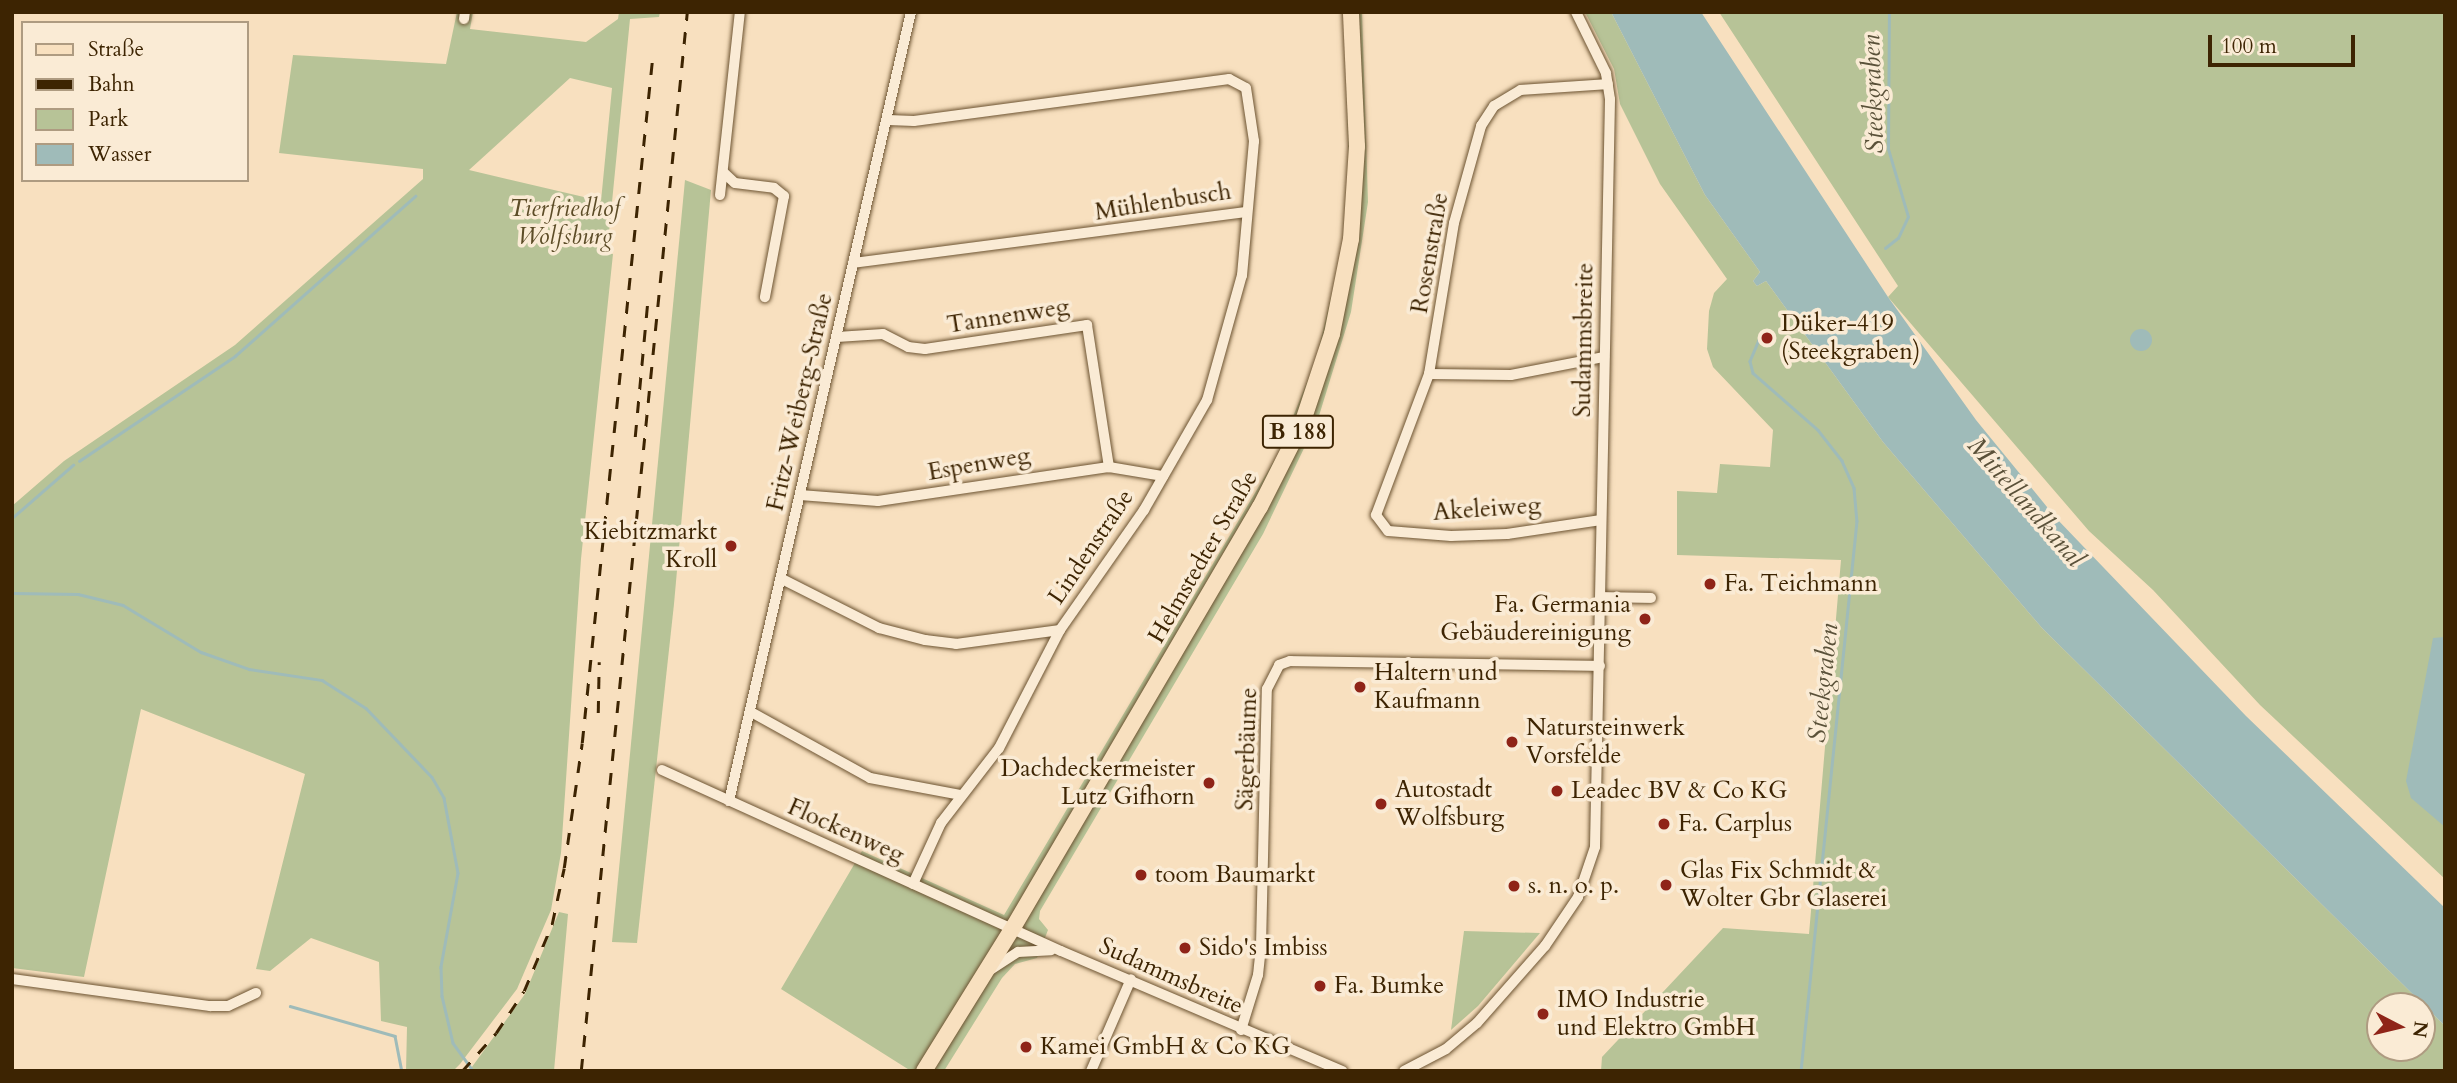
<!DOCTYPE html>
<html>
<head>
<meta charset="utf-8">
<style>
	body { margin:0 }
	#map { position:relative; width:2457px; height:1083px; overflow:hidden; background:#f8e0bf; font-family:Cardo,serif }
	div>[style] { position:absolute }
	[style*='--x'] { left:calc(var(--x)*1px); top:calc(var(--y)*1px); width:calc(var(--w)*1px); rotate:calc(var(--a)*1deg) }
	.green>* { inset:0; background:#b7c397 }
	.water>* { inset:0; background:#9fbbb9 }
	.round { border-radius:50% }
	.stream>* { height:2.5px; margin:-1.25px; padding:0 1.25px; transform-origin:1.25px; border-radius:1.25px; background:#9fbbb9 }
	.roads { filter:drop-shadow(0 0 2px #6c5331) drop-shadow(0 0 2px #6c5331) }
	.minor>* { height:10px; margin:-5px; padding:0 5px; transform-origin:5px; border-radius:5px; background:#faebd5 }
	.primary>* { height:16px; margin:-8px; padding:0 8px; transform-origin:8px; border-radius:8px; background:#f8e0bf }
	.rail>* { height:2.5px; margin-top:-1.25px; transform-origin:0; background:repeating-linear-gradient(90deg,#3d2402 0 12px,transparent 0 24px) }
	.dots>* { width:19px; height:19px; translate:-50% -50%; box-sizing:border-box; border:4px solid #faebd5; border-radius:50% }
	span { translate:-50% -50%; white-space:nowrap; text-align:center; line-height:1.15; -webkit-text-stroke:7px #faebd5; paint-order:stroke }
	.shield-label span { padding:2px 5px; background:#faebd5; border:2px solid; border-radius:5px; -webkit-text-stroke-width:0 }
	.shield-label { font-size:23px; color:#3d2402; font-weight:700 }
	.street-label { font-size:24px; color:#3d2402 }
	.park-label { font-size:24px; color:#5c4c27; font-style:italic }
	.poi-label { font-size:24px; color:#3d2402 }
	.left { translate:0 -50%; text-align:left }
	.right { translate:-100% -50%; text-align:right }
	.water-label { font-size:26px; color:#5a5139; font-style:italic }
	.frame { position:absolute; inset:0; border:14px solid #3d2402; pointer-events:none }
	.legend { position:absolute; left:21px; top:21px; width:228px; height:161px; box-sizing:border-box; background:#faebd5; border:2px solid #ae9b81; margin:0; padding:9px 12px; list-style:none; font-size:21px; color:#3d2402 }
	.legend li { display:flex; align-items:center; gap:14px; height:35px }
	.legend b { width:35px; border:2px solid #ae9b81 }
	.north { position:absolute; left:2366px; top:992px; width:70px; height:70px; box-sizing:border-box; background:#faebd5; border:2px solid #ae9b81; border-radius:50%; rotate:97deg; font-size:19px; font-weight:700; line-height:28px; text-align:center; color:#3d2402 }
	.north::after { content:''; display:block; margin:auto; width:24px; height:32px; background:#8f2418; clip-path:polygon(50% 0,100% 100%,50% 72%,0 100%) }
	.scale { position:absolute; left:2208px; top:35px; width:147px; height:32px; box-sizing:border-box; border:4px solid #3d2402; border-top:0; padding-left:9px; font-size:21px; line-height:24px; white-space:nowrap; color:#3d2402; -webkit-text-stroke:5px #faebd5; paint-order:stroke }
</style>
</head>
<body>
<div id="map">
	<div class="green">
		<div style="clip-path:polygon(evenodd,457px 12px,473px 12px,470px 29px,586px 42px,618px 19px,619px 12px,660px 12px,659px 17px,630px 19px,607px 253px,613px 254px,581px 559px,561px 853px,551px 910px,517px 989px,460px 1064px,453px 1071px,406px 1071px,407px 1027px,381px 1021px,379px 962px,311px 938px,270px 971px,256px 969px,305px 774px,141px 709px,84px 977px,12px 968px,12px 506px,64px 461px,235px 345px,423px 179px,423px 169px,279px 153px,293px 55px,446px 64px,457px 12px,570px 78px,612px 88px,601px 201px,469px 170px,570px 78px)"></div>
		<div style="clip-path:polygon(1344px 12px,1362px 12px,1368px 202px,1351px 312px,1318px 419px,1263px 534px,1040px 911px,1039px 919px,1048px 930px,1037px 958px,1015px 964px,1002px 978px,944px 1071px,911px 1071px,781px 989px,862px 851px,1004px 915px,1277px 456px,1316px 360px,1342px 251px,1349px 169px)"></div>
		<div style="clip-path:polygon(evenodd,1585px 12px,1611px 12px,1705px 195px,1760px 272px,1753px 281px,1757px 286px,1766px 281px,1883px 442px,2042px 628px,2445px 1026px,2445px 1071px,1601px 1071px,1602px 1057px,1723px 928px,1809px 934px,1841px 560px,1677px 555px,1677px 491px,1717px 493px,1720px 464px,1770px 467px,1773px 430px,1713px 367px,1707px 349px,1709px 311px,1714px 293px,1727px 279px,1660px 184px,1620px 104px,1614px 69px,1585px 12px,2380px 1006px,2422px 1006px,2422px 1048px,2380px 1048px,2380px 1006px)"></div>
		<div style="clip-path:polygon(1719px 12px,2445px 12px,2445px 879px,2260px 705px,2153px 590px,2089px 531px,1888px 297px,1898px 286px)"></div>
		<div style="clip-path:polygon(685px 180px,711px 190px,674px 604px,637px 943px,612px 942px)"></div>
		<div style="clip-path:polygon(559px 912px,568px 914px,554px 1071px,469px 1071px,525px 994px)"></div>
		<div style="clip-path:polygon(1464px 931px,1540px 933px,1478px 1006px,1451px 1030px)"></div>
	</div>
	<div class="water">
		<div style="clip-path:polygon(1611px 12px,1701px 12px,1888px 297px,1976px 420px,2056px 518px,2246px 716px,2445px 908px,2445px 1026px,2042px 628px,1883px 442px,1766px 281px,1757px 286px,1753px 281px,1760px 272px,1705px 195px)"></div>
		<div class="round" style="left:2130px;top:329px;width:22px;height:22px"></div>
		<div style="clip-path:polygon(2445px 637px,2445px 827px,2411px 798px,2406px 781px,2433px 638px)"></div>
	</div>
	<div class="stream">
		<div style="--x:1885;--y:248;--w:16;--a:-38"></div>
		<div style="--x:1898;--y:238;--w:23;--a:-65"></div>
		<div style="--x:1908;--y:217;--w:71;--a:-106.4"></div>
		<div style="--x:1888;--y:149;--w:137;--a:-89.6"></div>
		<div style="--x:1759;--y:340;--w:23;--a:113"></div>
		<div style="--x:1750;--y:361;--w:12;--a:76"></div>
		<div style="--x:1753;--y:373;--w:86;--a:41.2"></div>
		<div style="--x:1818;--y:430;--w:39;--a:52"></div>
		<div style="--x:1842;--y:461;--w:30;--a:66"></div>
		<div style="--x:1854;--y:488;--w:33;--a:85"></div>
		<div style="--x:1857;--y:521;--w:553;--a:95.81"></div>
		<div style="--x:79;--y:461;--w:188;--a:-33.9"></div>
		<div style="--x:235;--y:356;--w:241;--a:-41.6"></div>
		<div style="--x:12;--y:518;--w:81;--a:-41"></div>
		<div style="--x:12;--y:593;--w:66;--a:0.9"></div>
		<div style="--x:78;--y:594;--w:46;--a:13.7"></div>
		<div style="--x:123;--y:605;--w:91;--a:31.1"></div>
		<div style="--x:201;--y:652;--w:51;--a:19.5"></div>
		<div style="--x:249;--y:669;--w:74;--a:8.6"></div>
		<div style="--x:322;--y:680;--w:52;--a:32.5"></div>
		<div style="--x:366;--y:708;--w:95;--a:46.3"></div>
		<div style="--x:432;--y:777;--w:24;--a:60"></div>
		<div style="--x:444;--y:798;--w:76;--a:79.4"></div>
		<div style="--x:458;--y:873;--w:96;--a:100.3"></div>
		<div style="--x:441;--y:967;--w:29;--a:88"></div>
		<div style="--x:442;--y:996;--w:48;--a:76.8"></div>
		<div style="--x:453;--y:1043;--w:34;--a:54"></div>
		<div style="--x:290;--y:1006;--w:109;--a:15.9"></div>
		<div style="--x:395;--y:1036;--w:36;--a:79"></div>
	</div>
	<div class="roads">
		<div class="minor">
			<div style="--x:464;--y:19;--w:7;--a:-82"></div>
			<div style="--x:888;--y:120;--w:26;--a:2"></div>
			<div style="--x:914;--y:121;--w:318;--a:-7.6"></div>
			<div style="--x:1229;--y:79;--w:19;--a:28"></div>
			<div style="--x:1246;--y:88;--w:54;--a:81.4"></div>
			<div style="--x:1254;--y:141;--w:135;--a:95.1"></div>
			<div style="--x:1242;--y:275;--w:130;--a:105.6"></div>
			<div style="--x:1207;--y:400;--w:127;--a:119.8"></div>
			<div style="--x:1144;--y:510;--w:146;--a:125"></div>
			<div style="--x:1060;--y:630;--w:133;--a:117.3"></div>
			<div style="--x:999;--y:748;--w:95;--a:127.7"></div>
			<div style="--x:941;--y:823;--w:67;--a:114.7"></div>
			<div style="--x:723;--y:172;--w:16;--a:43"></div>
			<div style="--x:735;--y:183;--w:39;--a:7"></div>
			<div style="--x:774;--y:188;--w:13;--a:39"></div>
			<div style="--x:784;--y:196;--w:103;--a:100.7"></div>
			<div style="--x:720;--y:195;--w:184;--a:-83.8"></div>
			<div style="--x:853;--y:263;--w:395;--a:-7.4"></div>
			<div style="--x:837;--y:337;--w:46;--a:-3.7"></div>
			<div style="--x:883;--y:334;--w:28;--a:27"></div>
			<div style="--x:908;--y:347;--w:17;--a:7"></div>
			<div style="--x:925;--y:349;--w:164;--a:-8.4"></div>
			<div style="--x:1087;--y:325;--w:144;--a:81.2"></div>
			<div style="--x:1429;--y:374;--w:82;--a:0.7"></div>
			<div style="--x:1511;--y:375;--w:95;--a:-11"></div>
			<div style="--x:800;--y:495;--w:78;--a:4.4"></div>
			<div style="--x:878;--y:501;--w:233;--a:-8.4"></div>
			<div style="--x:1109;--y:467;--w:55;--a:9.5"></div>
			<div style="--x:1601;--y:520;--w:95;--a:171.5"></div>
			<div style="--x:1507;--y:534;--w:56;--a:178"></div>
			<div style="--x:1451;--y:536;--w:63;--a:-175.5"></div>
			<div style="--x:1388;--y:531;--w:20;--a:-127"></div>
			<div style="--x:1376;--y:515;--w:151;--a:-69.4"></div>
			<div style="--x:1429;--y:374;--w:153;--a:-80.6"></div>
			<div style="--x:1454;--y:223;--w:101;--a:-74.4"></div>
			<div style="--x:1481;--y:126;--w:24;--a:-57"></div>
			<div style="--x:1494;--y:106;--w:31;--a:-31"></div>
			<div style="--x:1521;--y:90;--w:87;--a:-3.9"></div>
			<div style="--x:782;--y:579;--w:109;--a:26.8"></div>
			<div style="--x:879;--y:628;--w:48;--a:14.6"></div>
			<div style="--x:925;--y:640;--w:31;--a:7"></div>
			<div style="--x:956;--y:644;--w:105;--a:-7.7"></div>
			<div style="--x:1601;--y:597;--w:50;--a:1.1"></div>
			<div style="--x:751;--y:712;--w:136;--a:29"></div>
			<div style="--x:870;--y:778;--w:93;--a:10.6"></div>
			<div style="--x:662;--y:770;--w:438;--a:24.4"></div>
			<div style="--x:1061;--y:951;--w:306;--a:23.1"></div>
			<div style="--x:729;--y:801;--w:810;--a:-77.01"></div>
			<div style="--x:987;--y:972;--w:37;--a:-33"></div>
			<div style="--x:1018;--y:952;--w:33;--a:-3"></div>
			<div style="--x:12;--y:979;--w:200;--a:7.8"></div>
			<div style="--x:210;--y:1006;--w:18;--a:0"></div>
			<div style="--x:228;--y:1006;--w:31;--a:-25"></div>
			<div style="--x:1241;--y:1030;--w:58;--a:-72.8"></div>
			<div style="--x:1258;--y:975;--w:29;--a:-84"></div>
			<div style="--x:1261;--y:946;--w:257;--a:-88.7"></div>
			<div style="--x:1267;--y:689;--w:27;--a:-63"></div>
			<div style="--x:1279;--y:665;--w:12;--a:-20"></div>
			<div style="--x:1290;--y:661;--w:310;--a:0.9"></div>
			<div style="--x:1091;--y:1071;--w:100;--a:-66.5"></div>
			<div style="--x:1404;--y:1071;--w:47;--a:-27.6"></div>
			<div style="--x:1446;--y:1049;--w:40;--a:-40"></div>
			<div style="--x:1477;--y:1023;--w:103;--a:-48.6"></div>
			<div style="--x:1545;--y:946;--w:59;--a:-56"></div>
			<div style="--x:1578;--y:897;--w:53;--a:-71.2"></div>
			<div style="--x:1595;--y:847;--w:748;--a:-88.85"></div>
			<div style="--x:1610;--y:99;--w:26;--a:-99"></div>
			<div style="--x:1606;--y:73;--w:68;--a:-116.2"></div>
		</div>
		<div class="primary">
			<div style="--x:924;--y:1071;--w:171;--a:-58.2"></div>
			<div style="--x:1014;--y:926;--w:486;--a:-59.6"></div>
			<div style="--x:1260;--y:507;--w:93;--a:-63.2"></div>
			<div style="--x:1302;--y:424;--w:95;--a:-71.6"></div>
			<div style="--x:1332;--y:334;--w:97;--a:-78.7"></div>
			<div style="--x:1351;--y:239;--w:93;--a:-86.3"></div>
			<div style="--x:1357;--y:146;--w:134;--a:-92.6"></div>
		</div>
	</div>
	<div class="rail">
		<div style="--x:635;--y:437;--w:140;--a:-84.7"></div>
		<div style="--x:598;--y:713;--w:51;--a:-88.9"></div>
		<div style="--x:462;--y:1071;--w:51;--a:-48.2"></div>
		<div style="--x:496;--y:1033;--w:50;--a:-56.3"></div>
		<div style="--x:524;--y:991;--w:73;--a:-67.3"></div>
		<div style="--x:552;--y:924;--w:57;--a:-77.9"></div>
		<div style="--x:564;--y:868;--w:126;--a:-81.8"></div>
		<div style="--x:582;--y:743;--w:695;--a:-84.13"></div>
		<div style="--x:581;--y:1071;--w:1064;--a:-84.28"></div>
	</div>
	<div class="dots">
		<div style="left:1767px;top:338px;background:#8f2418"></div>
		<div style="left:731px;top:546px;background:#8f2418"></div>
		<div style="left:1710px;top:584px;background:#8f2418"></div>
		<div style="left:1645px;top:619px;background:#8f2418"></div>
		<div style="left:1360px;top:687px;background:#8f2418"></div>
		<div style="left:1512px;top:742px;background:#8f2418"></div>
		<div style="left:1209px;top:783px;background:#8f2418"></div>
		<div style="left:1557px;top:791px;background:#8f2418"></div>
		<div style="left:1381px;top:804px;background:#8f2418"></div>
		<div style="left:1664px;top:824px;background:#8f2418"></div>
		<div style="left:1141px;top:875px;background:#8f2418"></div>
		<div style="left:1666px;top:885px;background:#8f2418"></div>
		<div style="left:1514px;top:886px;background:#8f2418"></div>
		<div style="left:1185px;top:948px;background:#8f2418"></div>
		<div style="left:1320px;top:986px;background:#8f2418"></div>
		<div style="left:1543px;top:1014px;background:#8f2418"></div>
		<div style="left:1026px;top:1047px;background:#8f2418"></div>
	</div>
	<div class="shield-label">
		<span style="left:1298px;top:432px">B 188</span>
	</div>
	<div class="street-label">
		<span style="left:1163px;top:202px;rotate:-9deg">Mühlenbusch</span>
		<span style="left:1430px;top:253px;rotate:-80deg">Rosenstraße</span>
		<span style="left:1008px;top:316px;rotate:-9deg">Tannenweg</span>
		<span style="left:1584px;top:340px;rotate:-89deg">Sudammsbreite</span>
		<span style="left:800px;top:402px;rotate:-77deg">Fritz-Weiberg-Straße</span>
		<span style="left:979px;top:464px;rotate:-10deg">Espenweg</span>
		<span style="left:1487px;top:509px;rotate:-4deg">Akeleiweg</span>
		<span style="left:1091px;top:547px;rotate:-56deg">Lindenstraße</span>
		<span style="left:1203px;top:557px;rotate:-60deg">Helmstedter Straße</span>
		<span style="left:1247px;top:749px;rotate:-88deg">Sägerbäume</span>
		<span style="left:846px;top:831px;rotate:24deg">Flockenweg</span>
		<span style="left:1171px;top:976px;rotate:24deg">Sudammsbreite</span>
	</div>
	<div class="park-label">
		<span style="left:565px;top:223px">Tierfriedhof<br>Wolfsburg</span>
	</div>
	<div class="poi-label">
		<span class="left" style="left:1781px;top:338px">Düker-419<br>(Steekgraben)</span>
		<span class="right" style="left:717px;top:546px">Kiebitzmarkt<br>Kroll</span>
		<span class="left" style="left:1724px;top:584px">Fa. Teichmann</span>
		<span class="right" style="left:1631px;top:619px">Fa. Germania<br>Gebäudereinigung</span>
		<span class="left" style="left:1374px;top:687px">Haltern und<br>Kaufmann</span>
		<span class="left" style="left:1526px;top:742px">Natursteinwerk<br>Vorsfelde</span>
		<span class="right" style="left:1195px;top:783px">Dachdeckermeister<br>Lutz Gifhorn</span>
		<span class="left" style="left:1395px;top:804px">Autostadt<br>Wolfsburg</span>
		<span class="left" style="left:1571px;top:791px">Leadec BV &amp; Co KG</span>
		<span class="left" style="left:1678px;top:824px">Fa. Carplus</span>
		<span class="left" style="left:1680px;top:885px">Glas Fix Schmidt &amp;<br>Wolter Gbr Glaserei</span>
		<span class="left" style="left:1155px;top:875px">toom Baumarkt</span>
		<span class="left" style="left:1528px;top:886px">s. n. o. p.</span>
		<span class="left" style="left:1199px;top:948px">Sido's Imbiss</span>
		<span class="left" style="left:1334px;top:986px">Fa. Bumke</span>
		<span class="left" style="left:1557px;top:1014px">IMO Industrie<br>und Elektro GmbH</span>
		<span class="left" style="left:1040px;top:1047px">Kamei GmbH &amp; Co KG</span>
	</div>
	<div class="water-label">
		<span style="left:1873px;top:94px;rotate:-92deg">Steekgraben</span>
		<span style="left:2026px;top:502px;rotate:49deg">Mittellandkanal</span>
		<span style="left:1823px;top:683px;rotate:-84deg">Steekgraben</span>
	</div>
	<div class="frame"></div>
	<ul class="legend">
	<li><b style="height:9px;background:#f8e0bf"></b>Straße</li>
	<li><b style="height:9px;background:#3d2402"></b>Bahn</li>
	<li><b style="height:19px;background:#b7c397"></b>Park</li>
	<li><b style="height:19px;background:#9fbbb9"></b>Wasser</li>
	</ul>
	<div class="north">N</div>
	<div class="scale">100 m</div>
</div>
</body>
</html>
